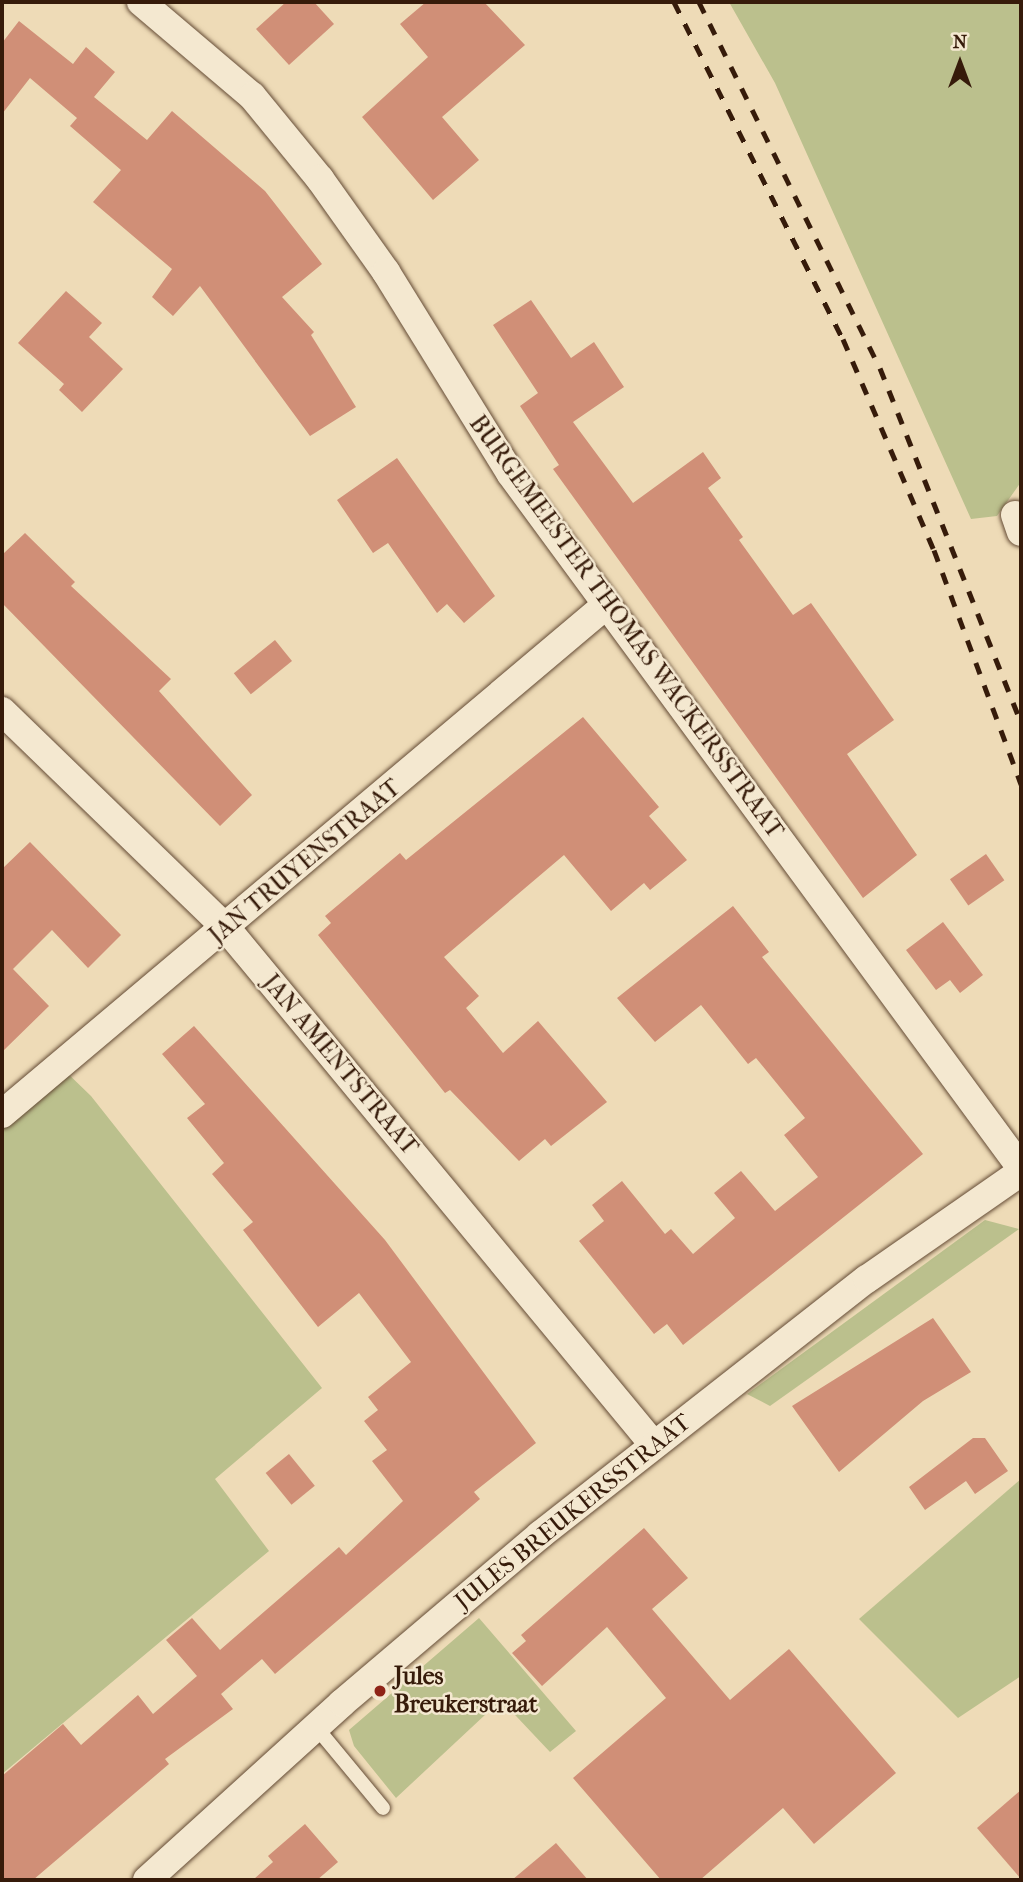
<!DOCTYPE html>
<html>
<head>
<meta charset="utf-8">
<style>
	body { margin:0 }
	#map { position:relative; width:1023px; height:1882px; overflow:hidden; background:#eedbb7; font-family:"IM FELL French Canon",serif }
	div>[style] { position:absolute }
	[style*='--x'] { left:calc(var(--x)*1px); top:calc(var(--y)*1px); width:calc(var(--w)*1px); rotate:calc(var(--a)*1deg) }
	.green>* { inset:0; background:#bbc08d }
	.building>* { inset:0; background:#d08f77; transform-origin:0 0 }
	.roads { filter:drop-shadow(0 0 2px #644b35) drop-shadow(0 0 2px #644b35) }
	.service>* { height:14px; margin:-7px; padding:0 7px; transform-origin:7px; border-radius:7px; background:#f4e8d0 }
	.minor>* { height:28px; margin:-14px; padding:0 14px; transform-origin:14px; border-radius:14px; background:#f4e8d0 }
	.rail>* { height:5px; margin-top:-2.5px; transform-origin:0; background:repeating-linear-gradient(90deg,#361b0a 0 12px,transparent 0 24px) }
	.dots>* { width:19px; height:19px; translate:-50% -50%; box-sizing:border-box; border:4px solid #f4e8d0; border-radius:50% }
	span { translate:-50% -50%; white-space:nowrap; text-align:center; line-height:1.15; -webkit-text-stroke:5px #f4e8d0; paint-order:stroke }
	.street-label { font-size:24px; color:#361b0a }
	.poi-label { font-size:24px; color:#361b0a; font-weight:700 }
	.left { translate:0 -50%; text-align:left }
	.frame { position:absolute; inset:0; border:4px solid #361b0a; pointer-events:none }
	.north { position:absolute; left:925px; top:28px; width:70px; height:70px; -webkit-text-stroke:5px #f4e8d0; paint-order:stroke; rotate:0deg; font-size:19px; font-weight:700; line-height:28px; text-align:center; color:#361b0a }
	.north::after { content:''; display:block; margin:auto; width:24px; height:32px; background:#361b0a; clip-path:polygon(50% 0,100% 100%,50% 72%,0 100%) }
</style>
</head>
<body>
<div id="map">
	<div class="green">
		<div style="clip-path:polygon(729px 2px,1021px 2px,1021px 482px,997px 516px,971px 519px,775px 83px)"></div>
		<div style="clip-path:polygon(61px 1067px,91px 1096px,322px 1388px,215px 1479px,269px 1551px,2px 1774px,2px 1117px)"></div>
		<div style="clip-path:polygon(985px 1220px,1019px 1229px,770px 1406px,747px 1394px)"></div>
		<div style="clip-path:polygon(1021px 1479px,1021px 1676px,958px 1718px,859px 1619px)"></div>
		<div style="clip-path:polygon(479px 1618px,576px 1731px,550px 1752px,501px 1700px,396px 1798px,354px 1746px,349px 1730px)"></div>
	</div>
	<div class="building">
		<div style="clip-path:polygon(286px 2px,314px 2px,334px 24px,289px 65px,256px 29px)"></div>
		<div style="clip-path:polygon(426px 2px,484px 2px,525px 45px,442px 117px,479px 160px,433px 200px,362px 117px,428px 57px,400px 24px)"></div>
		<div style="clip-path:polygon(19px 21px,73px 64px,86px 47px,115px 72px,94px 97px,147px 140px,172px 111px,265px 191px,322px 264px,282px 297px,314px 332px,311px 335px,356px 407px,310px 436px,200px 286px,173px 316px,152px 297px,172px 269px,93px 202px,121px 170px,70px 126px,77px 118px,30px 78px,2px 114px,2px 43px)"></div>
		<div style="clip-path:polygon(66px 291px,102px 323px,89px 337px,123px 369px,82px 412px,59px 390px,64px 384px,18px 343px)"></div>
		<div style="clip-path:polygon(531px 300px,571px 358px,594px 342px,624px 387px,573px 422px,633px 503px,703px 452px,721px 478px,708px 488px,743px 537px,739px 540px,793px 615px,811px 603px,894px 720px,847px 754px,917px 855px,863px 898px,553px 469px,559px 465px,520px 406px,538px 393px,493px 325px)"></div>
		<div style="clip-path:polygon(397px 458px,495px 596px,464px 623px,447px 604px,437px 613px,388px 543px,373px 553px,337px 500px)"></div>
		<div style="clip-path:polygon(25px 533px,75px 582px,71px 586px,171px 679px,159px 691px,252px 795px,220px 826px,2px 603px,2px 555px)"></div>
		<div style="left:275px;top:640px;width:27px;height:53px;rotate:51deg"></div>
		<div style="clip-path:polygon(583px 717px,659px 807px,649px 816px,687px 860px,650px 890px,644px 883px,611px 911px,564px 855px,444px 957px,479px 996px,466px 1008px,503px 1053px,538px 1021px,607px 1102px,551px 1146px,545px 1139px,519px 1161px,450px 1090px,445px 1093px,318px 935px,331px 923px,325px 916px,400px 853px,406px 860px)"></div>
		<div style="clip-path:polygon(30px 842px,121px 935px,88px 968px,52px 930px,13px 969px,49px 1006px,2px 1052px,2px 869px)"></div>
		<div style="left:986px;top:854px;width:32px;height:44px;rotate:55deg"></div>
		<div style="clip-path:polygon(733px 906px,769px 952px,762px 957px,923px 1154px,683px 1345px,667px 1324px,654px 1334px,579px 1241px,604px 1221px,592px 1205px,622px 1181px,665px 1234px,671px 1229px,693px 1254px,735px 1218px,714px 1193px,741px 1171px,775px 1211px,818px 1177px,784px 1135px,805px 1118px,756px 1058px,748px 1064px,701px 1005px,655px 1042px,617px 998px)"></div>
		<div style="clip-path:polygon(943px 922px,983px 975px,960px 993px,950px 980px,936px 990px,906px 950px)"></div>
		<div style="clip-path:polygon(194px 1026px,385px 1240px,536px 1443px,474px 1492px,480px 1499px,275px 1674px,262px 1659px,221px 1694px,233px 1709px,165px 1759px,169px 1764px,33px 1880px,2px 1880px,2px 1776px,63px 1724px,81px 1745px,138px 1695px,153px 1714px,197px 1676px,166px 1640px,192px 1618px,220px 1650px,339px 1547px,346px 1555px,403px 1501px,372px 1461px,387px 1450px,364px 1421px,378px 1410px,368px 1397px,411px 1362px,359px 1293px,318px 1327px,243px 1230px,253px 1222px,212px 1174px,224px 1163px,187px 1118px,205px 1104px,162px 1054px)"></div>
		<div style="clip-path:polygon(933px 1318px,971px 1372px,923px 1401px,839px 1472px,792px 1406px)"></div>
		<div style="clip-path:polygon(973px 1438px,985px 1438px,1008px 1471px,975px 1494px,966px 1481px,925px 1510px,909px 1487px)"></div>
		<div style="left:289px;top:1454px;width:41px;height:30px;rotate:51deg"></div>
		<div style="clip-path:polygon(644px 1528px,688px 1578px,652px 1609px,730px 1700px,789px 1649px,896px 1773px,814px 1844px,783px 1808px,700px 1880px,661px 1880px,573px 1778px,666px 1698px,607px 1627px,542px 1686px,512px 1653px,526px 1641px,521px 1635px)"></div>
		<div style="clip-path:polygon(1021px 1790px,1021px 1879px,977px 1828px)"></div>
		<div style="clip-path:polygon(305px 1824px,338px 1862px,317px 1880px,253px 1880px,273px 1862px,268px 1856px)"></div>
		<div style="clip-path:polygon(556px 1843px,588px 1880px,512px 1880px)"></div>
	</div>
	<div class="roads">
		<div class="service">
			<div style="--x:316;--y:1727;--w:105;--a:50.4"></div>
		</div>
		<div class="minor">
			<div style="--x:141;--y:2;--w:145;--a:40.3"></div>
			<div style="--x:252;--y:96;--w:107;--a:50.7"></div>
			<div style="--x:320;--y:179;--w:114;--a:54.6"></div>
			<div style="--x:386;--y:272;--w:236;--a:58.3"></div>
			<div style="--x:510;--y:473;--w:863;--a:53.67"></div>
			<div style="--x:1015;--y:515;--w:18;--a:71"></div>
			<div style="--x:2;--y:711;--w:313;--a:44.1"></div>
			<div style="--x:227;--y:929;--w:668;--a:50.4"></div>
			<div style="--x:2;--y:1114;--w:788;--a:-40.11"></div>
			<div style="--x:147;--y:1880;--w:263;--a:-42.2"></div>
			<div style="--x:342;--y:1703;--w:260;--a:-40.3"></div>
			<div style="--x:540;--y:1535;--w:415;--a:-38.1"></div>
			<div style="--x:867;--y:1279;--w:188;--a:-34.8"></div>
		</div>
	</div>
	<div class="rail">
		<div style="--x:674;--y:2;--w:377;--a:63.4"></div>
		<div style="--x:843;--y:339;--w:230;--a:66.7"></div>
		<div style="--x:934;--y:550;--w:250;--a:69.6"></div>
		<div style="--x:699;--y:2;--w:408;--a:63.7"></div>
		<div style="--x:880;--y:368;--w:381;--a:68.3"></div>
	</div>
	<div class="dots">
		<div style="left:380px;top:1691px;background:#8f2418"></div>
	</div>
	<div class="street-label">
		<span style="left:626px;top:627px;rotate:54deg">BURGEMEESTER THOMAS WACKERSSTRAAT</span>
		<span style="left:305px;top:862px;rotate:-40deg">JAN TRUYENSTRAAT</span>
		<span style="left:340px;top:1065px;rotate:50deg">JAN AMENTSTRAAT</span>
		<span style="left:573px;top:1512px;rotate:-39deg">JULES BREUKERSSTRAAT</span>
	</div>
	<div class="poi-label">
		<span class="left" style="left:394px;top:1691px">Jules<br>Breukerstraat</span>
	</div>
	<div class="frame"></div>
	<div class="north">N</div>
</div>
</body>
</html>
